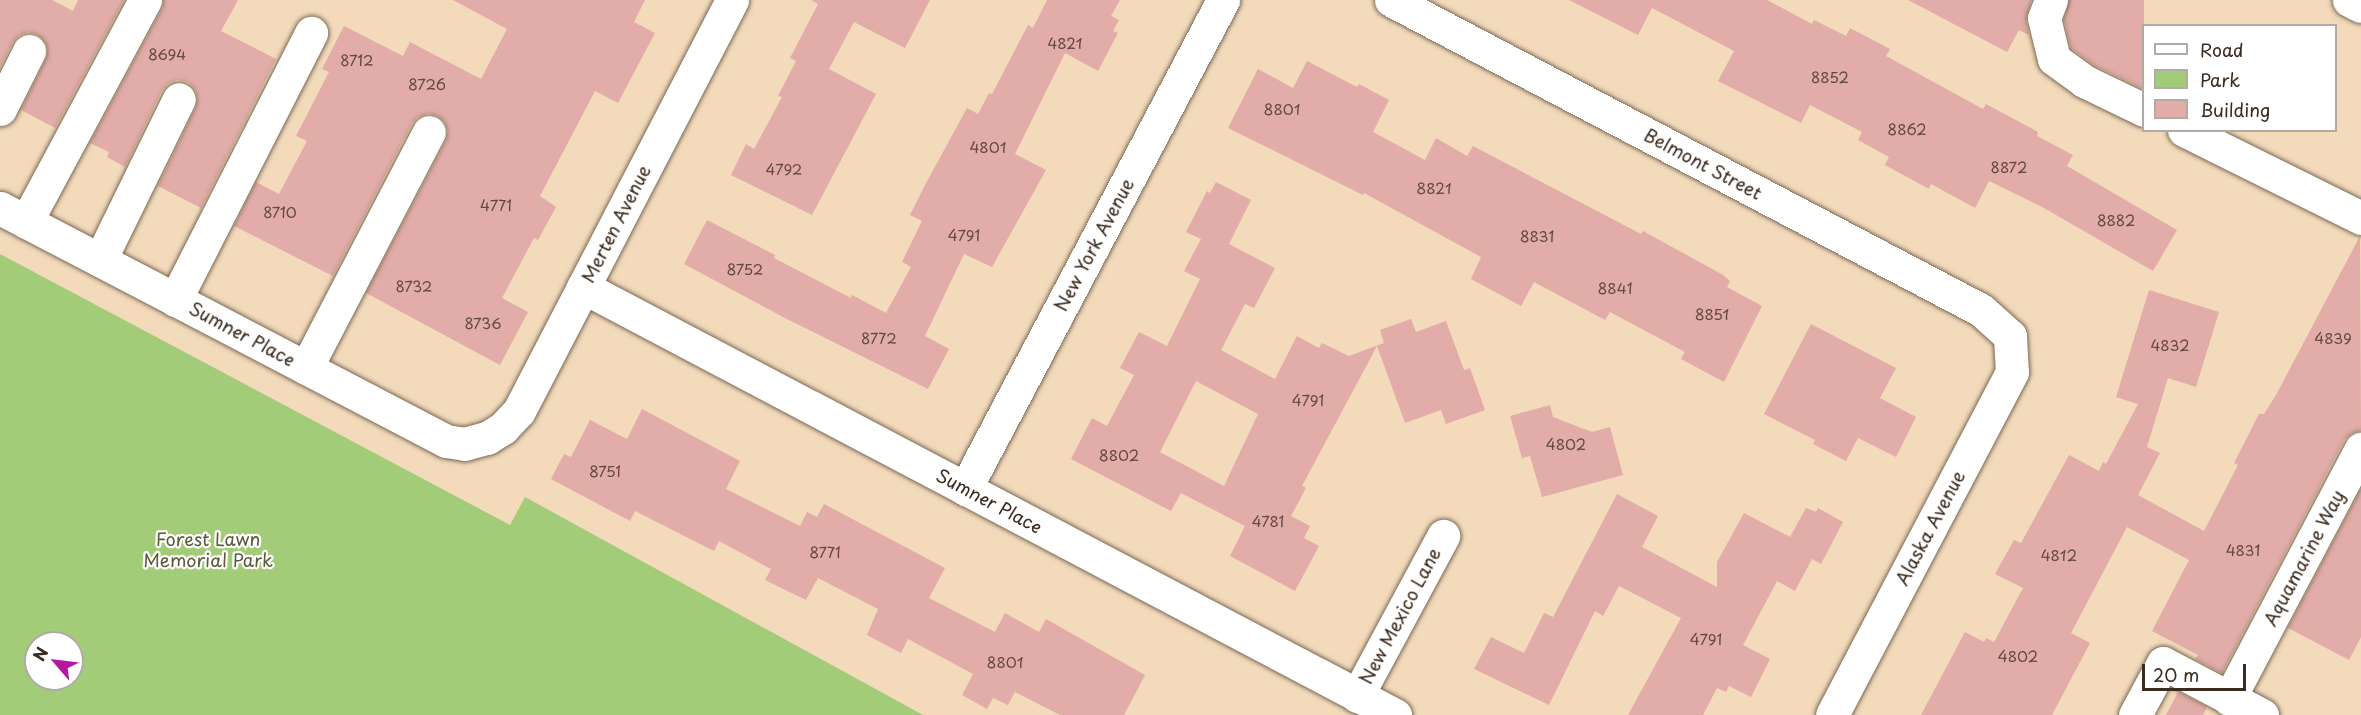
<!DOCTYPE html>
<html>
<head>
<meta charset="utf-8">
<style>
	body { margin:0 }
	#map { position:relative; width:2361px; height:715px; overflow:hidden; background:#f2dabb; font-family:"Playpen Sans",sans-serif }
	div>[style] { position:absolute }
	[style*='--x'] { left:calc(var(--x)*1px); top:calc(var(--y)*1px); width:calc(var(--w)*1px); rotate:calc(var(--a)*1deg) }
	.green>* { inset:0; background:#a2cc78 }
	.building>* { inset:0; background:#e2aca8 }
	.roads { filter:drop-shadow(0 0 2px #7b6855) drop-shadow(0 0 2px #7b6855) }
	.minor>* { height:33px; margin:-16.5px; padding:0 16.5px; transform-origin:16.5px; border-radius:16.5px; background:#fff }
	span { translate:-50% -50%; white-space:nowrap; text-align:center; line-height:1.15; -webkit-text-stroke:4.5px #fff; paint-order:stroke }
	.number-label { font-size:15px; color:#654a40 }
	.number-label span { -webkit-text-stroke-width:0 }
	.street-label { font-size:18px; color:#3b2a1e }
	.park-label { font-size:18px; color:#5a5b39 }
	.legend { position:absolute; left:2142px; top:24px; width:195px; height:108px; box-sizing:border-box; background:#fff; border:2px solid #b1aaa5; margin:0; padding:8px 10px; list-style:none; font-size:18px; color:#3b2a1e }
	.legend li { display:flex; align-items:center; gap:12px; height:30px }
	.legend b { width:30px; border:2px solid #b1aaa5 }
	.north { position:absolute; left:24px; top:631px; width:60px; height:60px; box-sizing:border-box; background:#fff; border:2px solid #b1aaa5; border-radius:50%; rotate:298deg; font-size:16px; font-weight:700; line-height:24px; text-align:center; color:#3b2a1e }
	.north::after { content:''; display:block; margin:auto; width:21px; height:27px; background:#b5179e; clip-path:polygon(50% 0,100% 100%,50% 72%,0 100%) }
	.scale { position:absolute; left:2142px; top:664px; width:104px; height:27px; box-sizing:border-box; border:3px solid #3b2a1e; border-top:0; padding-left:8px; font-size:18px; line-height:21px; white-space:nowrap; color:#3b2a1e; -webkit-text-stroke:4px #fff; paint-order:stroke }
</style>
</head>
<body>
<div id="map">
	<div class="green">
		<div style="clip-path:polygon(evenodd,0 254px,510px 525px,525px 497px,923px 715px,0 715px,0 254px,36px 643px,72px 643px,72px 679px,36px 679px,36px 643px)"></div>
	</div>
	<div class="building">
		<div style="clip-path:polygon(0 0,52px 0,73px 11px,78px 0,124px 0,55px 128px,21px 110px,46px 59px,48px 49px,44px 40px,37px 34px,28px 32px,19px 35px,12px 43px,0 67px)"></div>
		<div style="clip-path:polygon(164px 0,238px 0,221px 31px,276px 59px,201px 208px,158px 186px,196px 107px,198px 97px,195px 89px,188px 82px,177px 80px,168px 84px,162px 90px,125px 167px,107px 157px,109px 152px,90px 143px,162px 9px)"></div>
		<div style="clip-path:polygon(453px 0,645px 0,634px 22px,655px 33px,618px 103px,595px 91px,540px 196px,556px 207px,538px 240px,534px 238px,502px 298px,528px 312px,500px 365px,366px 293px,446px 141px,448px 131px,445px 122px,438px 116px,428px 113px,418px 117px,412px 123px,333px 276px,234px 226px,256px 182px,279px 194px,307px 141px,296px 136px,329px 72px,322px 69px,344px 26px,403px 56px,410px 42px,481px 79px,507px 29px)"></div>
		<div style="clip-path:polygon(811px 0,930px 0,905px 48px,854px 22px,829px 69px,876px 94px,812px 215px,731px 175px,746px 144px,754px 149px,782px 97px,778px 96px,796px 61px,790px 58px,818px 4px)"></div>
		<div style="clip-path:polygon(1047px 0,1120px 0,1111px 16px,1119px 20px,1113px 31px,1118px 33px,1098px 71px,1065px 53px,1015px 154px,1046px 170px,992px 267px,964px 254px,925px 336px,949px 349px,928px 389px,783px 317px,684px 264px,707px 220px,775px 255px,774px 258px,851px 298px,852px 295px,886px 313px,911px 267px,902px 262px,922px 221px,910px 215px,925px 185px,967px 108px,978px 114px,989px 93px,992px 94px,1028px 25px,1033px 28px)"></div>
		<div style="clip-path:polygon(1569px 0,1767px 0,1812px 24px,1814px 20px,1846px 36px,1850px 28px,1890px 49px,1886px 56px,1983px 109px,1986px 104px,2038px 132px,2037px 136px,2073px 155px,2067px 166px,2177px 230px,2153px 271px,2044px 208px,1989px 181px,1975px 208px,1931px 184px,1929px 189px,1885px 165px,1889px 157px,1858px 140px,1862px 132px,1810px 105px,1801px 123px,1718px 81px,1734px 51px,1652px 8px,1638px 35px)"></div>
		<div style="clip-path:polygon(1908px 0,2031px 0,2026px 22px,2029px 35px,2019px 30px,2007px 52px)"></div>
		<div style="clip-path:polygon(2069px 0,2144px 0,2144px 89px,2094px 65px,2071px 48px,2064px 19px)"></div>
		<div style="clip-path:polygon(1307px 61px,1357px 87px,1359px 84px,1389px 100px,1373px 132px,1425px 160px,1436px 138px,1467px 156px,1473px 146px,1641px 234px,1643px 231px,1723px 275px,1730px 281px,1727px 287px,1762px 306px,1724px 382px,1681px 359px,1685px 352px,1610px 312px,1605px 320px,1534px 282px,1521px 306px,1471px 279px,1481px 257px,1364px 193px,1363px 195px,1228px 128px,1258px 69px,1293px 88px)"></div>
		<div style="clip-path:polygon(evenodd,1216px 182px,1251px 200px,1229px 244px,1275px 268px,1254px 308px,1245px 304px,1221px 350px,1275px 379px,1297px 336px,1319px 348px,1322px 343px,1349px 356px,1384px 343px,1380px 330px,1411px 319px,1416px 332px,1446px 321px,1464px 370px,1470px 368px,1485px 410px,1446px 424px,1441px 410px,1405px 423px,1377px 346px,1302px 486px,1306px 488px,1291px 516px,1310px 526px,1304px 538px,1319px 546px,1295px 591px,1230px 556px,1245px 526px,1181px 493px,1171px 511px,1071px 459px,1092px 418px,1107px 426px,1134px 375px,1120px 368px,1139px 332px,1167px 346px,1200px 279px,1184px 271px,1201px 239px,1186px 232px,1207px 191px,1210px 193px,1216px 182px,1196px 381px,1258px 414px,1224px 486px,1160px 452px,1196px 381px)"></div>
		<div style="clip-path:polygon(2360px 236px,2361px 430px,2352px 433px,2344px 440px,2222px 673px,2195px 659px,2198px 655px,2152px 631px,2189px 560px,2127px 527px,2071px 633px,2090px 643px,2052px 715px,1921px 715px,1965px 632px,1984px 642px,1986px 638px,1994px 642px,2023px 588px,1995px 574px,2014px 540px,2021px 543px,2069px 455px,2099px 471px,2103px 462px,2106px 464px,2138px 404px,2116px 397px,2149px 290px,2219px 312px,2196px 387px,2168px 378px,2147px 447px,2160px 453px,2138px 495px,2204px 531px,2238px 465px,2234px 463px,2259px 414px,2264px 414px,2276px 395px)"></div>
		<div style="clip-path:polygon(1811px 324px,1896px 368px,1880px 398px,1916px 417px,1896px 457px,1858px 438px,1846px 461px,1813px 444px,1815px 440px,1764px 414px)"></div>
		<div style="clip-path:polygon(1550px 405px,1553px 417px,1592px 432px,1610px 427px,1623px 475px,1542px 497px,1530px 456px,1522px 458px,1510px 416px)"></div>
		<div style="clip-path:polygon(642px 409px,740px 461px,726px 489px,800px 526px,807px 512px,817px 517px,824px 504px,945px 568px,929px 598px,995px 632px,1005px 613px,1039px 632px,1046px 619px,1145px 675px,1124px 715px,1060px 715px,1015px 692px,1008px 705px,993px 698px,987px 709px,962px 695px,973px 674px,908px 639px,901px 653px,867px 635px,878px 609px,818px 578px,806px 600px,765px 580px,771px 569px,719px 541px,714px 551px,635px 511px,630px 521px,551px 479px,564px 454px,571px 457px,590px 420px,627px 439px)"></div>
		<div style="clip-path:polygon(2361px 489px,2361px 637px,2349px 660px,2288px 628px)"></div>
		<div style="clip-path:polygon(1617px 494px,1658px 516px,1642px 547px,1717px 587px,1717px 562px,1744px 513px,1790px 537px,1806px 508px,1816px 512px,1818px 508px,1843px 522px,1821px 564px,1812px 559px,1795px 591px,1777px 581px,1743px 645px,1770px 659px,1751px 697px,1729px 686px,1726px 692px,1717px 688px,1703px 715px,1628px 715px,1681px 618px,1619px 586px,1603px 616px,1595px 611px,1549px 705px,1474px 669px,1491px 637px,1524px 653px,1544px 613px,1553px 617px)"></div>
		<div style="clip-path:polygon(2178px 692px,2207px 707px,2203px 715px,2166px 715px)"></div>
	</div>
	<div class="roads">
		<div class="minor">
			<div style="--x:1391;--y:0;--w:666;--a:27.72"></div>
			<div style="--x:1981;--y:310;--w:39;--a:42"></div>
			<div style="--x:2010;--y:336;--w:36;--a:87"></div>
			<div style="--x:2012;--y:372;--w:387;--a:117.7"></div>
			<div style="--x:2051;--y:0;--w:19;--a:111"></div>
			<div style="--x:2044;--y:18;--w:42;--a:76.3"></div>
			<div style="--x:2054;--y:59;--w:37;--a:36"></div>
			<div style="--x:2084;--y:81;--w:67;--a:25.8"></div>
			<div style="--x:2349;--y:0;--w:13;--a:27"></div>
			<div style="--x:0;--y:109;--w:65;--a:-63.4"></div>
			<div style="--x:2184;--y:130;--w:198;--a:26.4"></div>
			<div style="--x:0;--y:208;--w:503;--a:27.58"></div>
			<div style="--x:446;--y:441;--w:18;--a:9"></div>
			<div style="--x:464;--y:444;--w:24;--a:-15"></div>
			<div style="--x:487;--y:438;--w:19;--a:-32"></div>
			<div style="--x:503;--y:428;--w:23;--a:-47"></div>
			<div style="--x:519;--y:411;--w:463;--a:-62.6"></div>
			<div style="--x:26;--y:222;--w:252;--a:-61.8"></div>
			<div style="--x:100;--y:260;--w:179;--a:-63.9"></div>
			<div style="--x:583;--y:287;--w:918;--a:27.79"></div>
			<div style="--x:175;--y:300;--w:300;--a:-63"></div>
			<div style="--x:306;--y:368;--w:266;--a:-62.5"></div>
			<div style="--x:965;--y:489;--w:553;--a:-62.18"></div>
			<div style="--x:1357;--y:696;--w:182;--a:-61.7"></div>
			<div style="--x:2229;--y:699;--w:283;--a:-62.2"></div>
			<div style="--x:2135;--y:715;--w:59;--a:-61.7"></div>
			<div style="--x:2163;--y:663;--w:112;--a:27.7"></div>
		</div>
	</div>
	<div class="number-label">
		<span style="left:1065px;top:43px">4821</span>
		<span style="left:167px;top:54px">8694</span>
		<span style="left:357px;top:60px">8712</span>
		<span style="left:1830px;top:77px">8852</span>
		<span style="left:427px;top:84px">8726</span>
		<span style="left:1282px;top:109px">8801</span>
		<span style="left:1907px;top:129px">8862</span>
		<span style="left:988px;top:147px">4801</span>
		<span style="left:2009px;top:167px">8872</span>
		<span style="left:784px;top:169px">4792</span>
		<span style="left:1434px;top:188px">8821</span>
		<span style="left:496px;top:205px">4771</span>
		<span style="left:280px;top:212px">8710</span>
		<span style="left:2116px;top:220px">8882</span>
		<span style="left:964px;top:235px">4791</span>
		<span style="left:1537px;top:236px">8831</span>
		<span style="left:745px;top:269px">8752</span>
		<span style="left:414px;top:286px">8732</span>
		<span style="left:1615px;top:288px">8841</span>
		<span style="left:1712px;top:314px">8851</span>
		<span style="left:483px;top:323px">8736</span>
		<span style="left:879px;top:338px">8772</span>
		<span style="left:2333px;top:338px">4839</span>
		<span style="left:2170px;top:345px">4832</span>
		<span style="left:1308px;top:400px">4791</span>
		<span style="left:1566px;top:444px">4802</span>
		<span style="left:1119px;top:455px">8802</span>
		<span style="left:605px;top:471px">8751</span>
		<span style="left:1268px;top:521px">4781</span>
		<span style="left:2243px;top:550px">4831</span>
		<span style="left:825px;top:552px">8771</span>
		<span style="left:2059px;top:555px">4812</span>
		<span style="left:1706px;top:639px">4791</span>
		<span style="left:2018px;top:656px">4802</span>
		<span style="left:1005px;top:662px">8801</span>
	</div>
	<div class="street-label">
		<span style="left:1703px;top:164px;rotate:28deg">Belmont Street</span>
		<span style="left:616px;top:224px;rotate:-63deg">Merten Avenue</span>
		<span style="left:1094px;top:245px;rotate:-62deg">New York Avenue</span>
		<span style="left:242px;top:334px;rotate:28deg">Sumner Place</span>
		<span style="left:989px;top:501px;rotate:28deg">Sumner Place</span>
		<span style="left:1930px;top:528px;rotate:-62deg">Alaska Avenue</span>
		<span style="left:2304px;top:558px;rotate:-62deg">Aquamarine Way</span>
		<span style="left:1400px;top:616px;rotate:-62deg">New Mexico Lane</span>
	</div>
	<div class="park-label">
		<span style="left:208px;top:550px">Forest Lawn<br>Memorial Park</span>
	</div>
	<ul class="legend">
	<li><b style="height:8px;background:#fff"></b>Road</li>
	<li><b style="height:16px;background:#a2cc78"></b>Park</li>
	<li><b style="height:16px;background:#e2aca8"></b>Building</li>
	</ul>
	<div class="north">N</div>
	<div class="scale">20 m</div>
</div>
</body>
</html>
